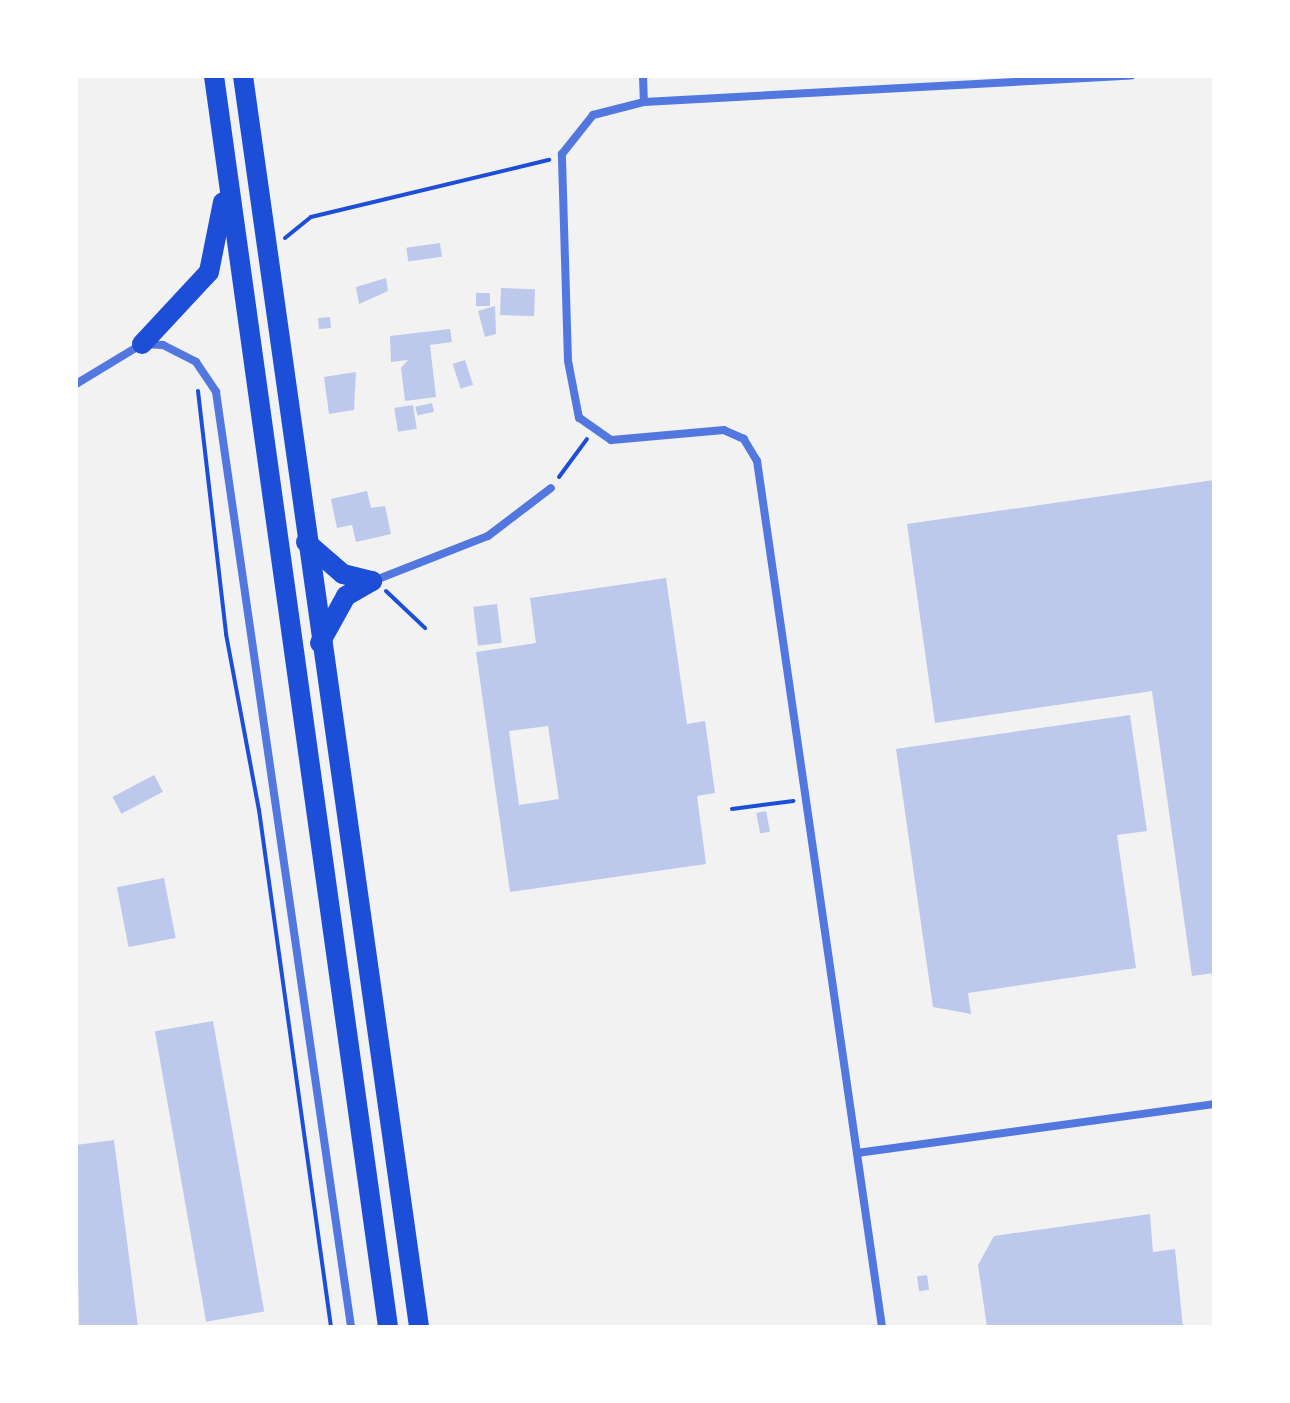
<!DOCTYPE html>
<html>
<head>
<meta charset="utf-8">
<style>
	body { margin:0 }
	#map { position:relative; width:1290px; height:1403px; overflow:hidden; background:#f2f2f2; font-family:"DM Sans",sans-serif }
	div>[style] { position:absolute }
	[style*='--x'] { left:calc(var(--x)*1px); top:calc(var(--y)*1px); width:calc(var(--w)*1px); rotate:calc(var(--a)*1deg) }
	.building>* { inset:0; background:#bdc9ec; transform-origin:0 0 }
	.path>* { height:4px; margin:-2px; padding:0 2px; transform-origin:2px; border-radius:2px; background:#1d4ed8 }
	.minor>* { height:8px; margin:-4px; padding:0 4px; transform-origin:4px; border-radius:4px; background:#5277de }
	.trunk>* { height:20px; margin:-10px; padding:0 10px; transform-origin:10px; border-radius:10px; background:#1d4ed8 }
	span { translate:-50% -50%; white-space:nowrap; text-align:center; line-height:1.15; -webkit-text-stroke:8px #fff; paint-order:stroke }
	.frame { position:absolute; inset:0; border:78px solid #fff; pointer-events:none }
</style>
</head>
<body>
<div id="map">
	<div class="building">
		<div style="left:440px;top:243px;width:14px;height:34px;rotate:82deg"></div>
		<div style="clip-path:polygon(386px 278px,388px 291px,359px 304px,356px 287px)"></div>
		<div style="left:501px;top:288px;width:34px;height:27px;rotate:2deg"></div>
		<div style="left:490px;top:293px;width:13px;height:14px;rotate:90deg"></div>
		<div style="clip-path:polygon(495px 306px,496px 334px,485px 337px,478px 311px)"></div>
		<div style="left:330px;top:317px;width:11px;height:12px;rotate:85deg"></div>
		<div style="clip-path:polygon(450px 329px,452px 342px,430px 345px,436px 397px,405px 401px,401px 368px,408px 360px,391px 362px,390px 336px)"></div>
		<div style="left:465px;top:360px;width:26px;height:13px;rotate:72deg"></div>
		<div style="clip-path:polygon(356px 372px,354px 410px,329px 414px,324px 377px)"></div>
		<div style="left:432px;top:403px;width:9px;height:17px;rotate:77deg"></div>
		<div style="left:413px;top:405px;width:24px;height:19px;rotate:81deg"></div>
		<div style="clip-path:polygon(1214px 480px,1214px 973px,1192px 976px,1152px 691px,935px 723px,907px 524px)"></div>
		<div style="clip-path:polygon(367px 491px,371px 508px,385px 506px,391px 534px,356px 542px,352px 525px,337px 528px,331px 499px)"></div>
		<div style="clip-path:polygon(evenodd,666px 578px,687px 724px,705px 721px,715px 793px,697px 796px,706px 864px,510px 892px,476px 652px,536px 643px,530px 598px,666px 578px,548px 726px,559px 799px,519px 805px,509px 731px,548px 726px)"></div>
		<div style="left:497px;top:604px;width:39px;height:24px;rotate:83deg"></div>
		<div style="clip-path:polygon(1130px 715px,1147px 831px,1117px 835px,1136px 968px,968px 993px,971px 1014px,933px 1007px,896px 749px)"></div>
		<div style="left:154px;top:775px;width:19px;height:47px;rotate:62deg"></div>
		<div style="left:766px;top:811px;width:21px;height:10px;rotate:79deg"></div>
		<div style="left:164px;top:878px;width:61px;height:48px;rotate:79deg"></div>
		<div style="left:213px;top:1021px;width:295px;height:59px;rotate:80deg"></div>
		<div style="clip-path:polygon(114px 1140px,138px 1327px,79px 1327px,76px 1145px)"></div>
		<div style="clip-path:polygon(1150px 1214px,1153px 1252px,1175px 1249px,1183px 1327px,987px 1327px,978px 1265px,994px 1236px)"></div>
		<div style="left:927px;top:1275px;width:15px;height:10px;rotate:82deg"></div>
	</div>
	<div class="path">
		<div style="--x:285;--y:238;--w:33;--a:-39"></div>
		<div style="--x:311;--y:217;--w:245;--a:-13.5"></div>
		<div style="--x:198;--y:391;--w:245;--a:83.4"></div>
		<div style="--x:226;--y:634;--w:179;--a:79.4"></div>
		<div style="--x:259;--y:810;--w:522;--a:82.07"></div>
		<div style="--x:559;--y:477;--w:47;--a:-53.6"></div>
		<div style="--x:386;--y:591;--w:54;--a:43.5"></div>
		<div style="--x:732;--y:809;--w:62;--a:-7.5"></div>
	</div>
	<div class="minor">
		<div style="--x:643;--y:76;--w:26;--a:88"></div>
		<div style="--x:76;--y:384;--w:77;--a:-31.2"></div>
		<div style="--x:142;--y:344;--w:21;--a:3"></div>
		<div style="--x:163;--y:345;--w:37;--a:27"></div>
		<div style="--x:196;--y:362;--w:36;--a:56"></div>
		<div style="--x:216;--y:392;--w:945;--a:81.78"></div>
		<div style="--x:373;--y:581;--w:123;--a:-21.4"></div>
		<div style="--x:488;--y:536;--w:79;--a:-37.3"></div>
		<div style="--x:857;--y:1153;--w:360;--a:-7.8"></div>
		<div style="--x:882;--y:1327;--w:875;--a:-98.21"></div>
		<div style="--x:757;--y:461;--w:26;--a:-121"></div>
		<div style="--x:744;--y:439;--w:22;--a:-156"></div>
		<div style="--x:724;--y:430;--w:113;--a:174.9"></div>
		<div style="--x:611;--y:440;--w:39;--a:-145"></div>
		<div style="--x:579;--y:418;--w:58;--a:-100.9"></div>
		<div style="--x:568;--y:361;--w:207;--a:-91.7"></div>
		<div style="--x:562;--y:154;--w:50;--a:-51.5"></div>
		<div style="--x:593;--y:115;--w:53;--a:-14.3"></div>
		<div style="--x:644;--y:102;--w:488;--a:-3.1"></div>
	</div>
	<div class="trunk">
		<div style="--x:214;--y:76;--w:1263;--a:82.08"></div>
		<div style="--x:243;--y:76;--w:1263;--a:81.99"></div>
		<div style="--x:142;--y:344;--w:98;--a:-47.1"></div>
		<div style="--x:209;--y:272;--w:71;--a:-78.7"></div>
		<div style="--x:306;--y:542;--w:49;--a:40.9"></div>
		<div style="--x:343;--y:574;--w:30;--a:14"></div>
		<div style="--x:320;--y:643;--w:54;--a:-61"></div>
		<div style="--x:346;--y:596;--w:30;--a:-30"></div>
	</div>
	<div class="frame"></div>
</div>
</body>
</html>
